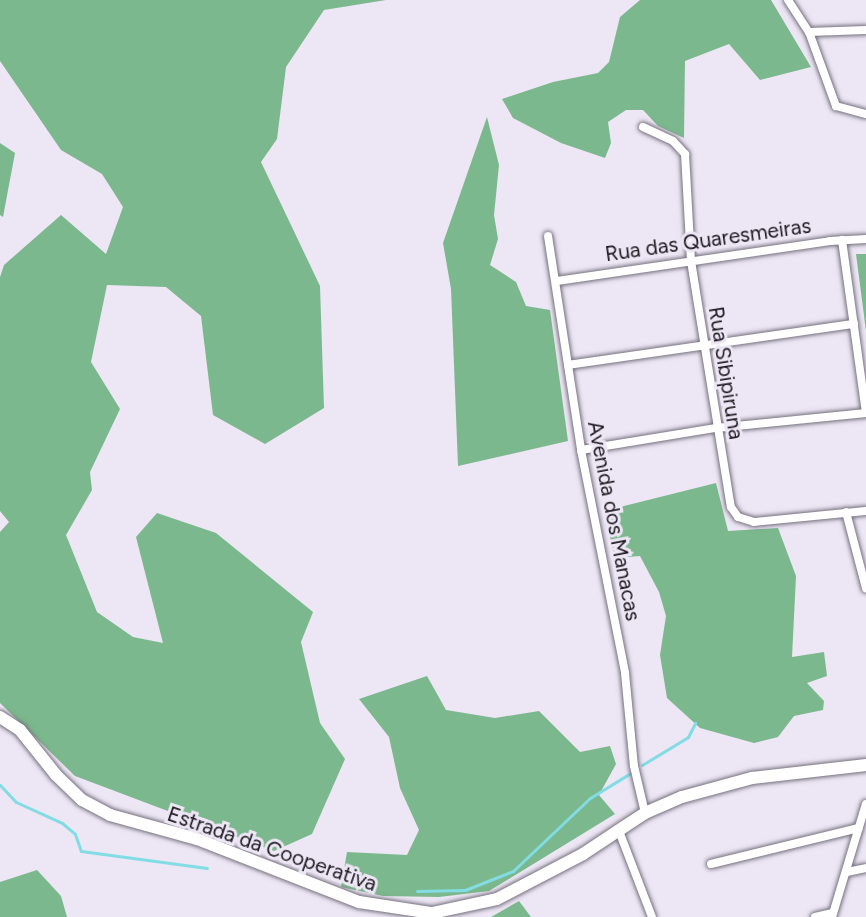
<!DOCTYPE html>
<html>
<head>
<meta charset="utf-8">
<style>
	body { margin:0 }
	#map { position:relative; width:866px; height:917px; overflow:hidden; background:#ede6f5; font-family:Figtree,sans-serif }
	div>[style] { position:absolute }
	[style*='--x'] { left:calc(var(--x)*1px); top:calc(var(--y)*1px); width:calc(var(--w)*1px); rotate:calc(var(--a)*1deg) }
	.forest>* { inset:0; background:#7cb88d }
	.stream>* { height:3px; margin:-1.5px; padding:0 1.5px; transform-origin:1.5px; border-radius:1.5px; background:#82dce4 }
	.roads { filter:drop-shadow(0 0 2px #76717e) drop-shadow(0 0 2px #76717e) }
	.street>* { height:8px; margin:-4px; padding:0 4px; transform-origin:4px; border-radius:4px; background:#fff }
	.secondary>* { height:12px; margin:-6px; padding:0 6px; transform-origin:6px; border-radius:6px; background:#fff }
	span { translate:-50% -50%; white-space:nowrap; text-align:center; line-height:1.15; -webkit-text-stroke:6px #ede6f5; paint-order:stroke }
	.street-label { font-size:21px; color:#1c191f }
</style>
</head>
<body>
<div id="map">
	<div class="forest">
		<div style="clip-path:polygon(0 0,386px 0,324px 10px,286px 67px,277px 139px,261px 162px,320px 286px,324px 408px,265px 444px,213px 415px,201px 316px,166px 287px,107px 285px,91px 362px,120px 409px,90px 472px,92px 490px,66px 535px,97px 612px,133px 637px,163px 643px,136px 537px,157px 513px,216px 533px,313px 612px,301px 642px,320px 723px,345px 759px,312px 834px,274px 851px,75px 776px,0 703px,0 532px,9px 522px,0 511px,0 277px,4px 265px,61px 215px,106px 254px,123px 207px,102px 174px,61px 150px,0 61px)"></div>
		<div style="clip-path:polygon(640px 0,771px 0,811px 67px,760px 80px,729px 44px,685px 61px,684px 138px,658px 126px,643px 110px,626px 110px,608px 122px,611px 143px,605px 158px,561px 143px,513px 118px,502px 99px,553px 82px,598px 73px,609px 62px,620px 17px)"></div>
		<div style="clip-path:polygon(487px 117px,499px 165px,494px 215px,498px 239px,490px 265px,516px 282px,526px 306px,550px 310px,568px 441px,458px 466px,451px 289px,443px 243px)"></div>
		<div style="clip-path:polygon(0 143px,15px 153px,3px 217px,0 215px)"></div>
		<div style="clip-path:polygon(856px 254px,866px 254px,866px 331px)"></div>
		<div style="clip-path:polygon(716px 483px,728px 531px,778px 528px,796px 576px,792px 657px,824px 652px,827px 676px,807px 683px,824px 701px,823px 710px,794px 716px,778px 737px,754px 743px,700px 728px,667px 698px,660px 655px,666px 616px,659px 592px,640px 556px,615px 558px,604px 511px)"></div>
		<div style="clip-path:polygon(427px 676px,446px 710px,495px 718px,539px 711px,580px 752px,610px 746px,616px 764px,599px 795px,615px 814px,489px 891px,439px 897px,383px 896px,341px 887px,347px 852px,407px 855px,419px 830px,400px 788px,389px 737px,359px 699px)"></div>
		<div style="clip-path:polygon(37px 870px,61px 896px,67px 917px,0 917px,0 882px)"></div>
		<div style="clip-path:polygon(519px 901px,531px 917px,491px 917px)"></div>
	</div>
	<div class="stream">
		<div style="--x:642;--y:765;--w:54;--a:-31.3"></div>
		<div style="--x:688;--y:737;--w:16;--a:-63"></div>
		<div style="--x:0;--y:785;--w:23;--a:47"></div>
		<div style="--x:16;--y:802;--w:51;--a:24.5"></div>
		<div style="--x:62;--y:823;--w:17;--a:40"></div>
		<div style="--x:75;--y:834;--w:18;--a:71"></div>
		<div style="--x:81;--y:851;--w:127;--a:7.7"></div>
		<div style="--x:417;--y:891;--w:48;--a:-1.2"></div>
		<div style="--x:465;--y:890;--w:52;--a:-21.6"></div>
		<div style="--x:513;--y:871;--w:106;--a:-43.5"></div>
		<div style="--x:590;--y:798;--w:46;--a:-31.6"></div>
	</div>
	<div class="roads">
		<div class="street">
			<div style="--x:788;--y:0;--w:38;--a:57"></div>
			<div style="--x:809;--y:32;--w:79;--a:70"></div>
			<div style="--x:836;--y:106;--w:31;--a:15"></div>
			<div style="--x:809;--y:32;--w:57;--a:-2"></div>
			<div style="--x:643;--y:127;--w:33;--a:25"></div>
			<div style="--x:673;--y:141;--w:18;--a:47"></div>
			<div style="--x:685;--y:154;--w:107;--a:86.8"></div>
			<div style="--x:691;--y:261;--w:249;--a:80.8"></div>
			<div style="--x:731;--y:507;--w:12;--a:55"></div>
			<div style="--x:738;--y:517;--w:17;--a:17"></div>
			<div style="--x:754;--y:522;--w:113;--a:-5.6"></div>
			<div style="--x:548;--y:236;--w:217;--a:81.2"></div>
			<div style="--x:581;--y:450;--w:227;--a:78.8"></div>
			<div style="--x:625;--y:673;--w:93;--a:84.5"></div>
			<div style="--x:634;--y:766;--w:48;--a:76.8"></div>
			<div style="--x:557;--y:281;--w:276;--a:-8.3"></div>
			<div style="--x:830;--y:241;--w:36;--a:-3"></div>
			<div style="--x:568;--y:365;--w:289;--a:-8.2"></div>
			<div style="--x:581;--y:450;--w:137;--a:-9.3"></div>
			<div style="--x:716;--y:428;--w:151;--a:-5.7"></div>
			<div style="--x:866;--y:413;--w:175;--a:-97.9"></div>
			<div style="--x:846;--y:512;--w:79;--a:75.3"></div>
			<div style="--x:619;--y:831;--w:92;--a:69"></div>
			<div style="--x:711;--y:864;--w:152;--a:-13.7"></div>
			<div style="--x:847;--y:872;--w:19;--a:-12"></div>
			<div style="--x:815;--y:917;--w:18;--a:-13"></div>
			<div style="--x:832;--y:917;--w:118;--a:-73.3"></div>
		</div>
		<div class="secondary">
			<div style="--x:0;--y:717;--w:24;--a:33"></div>
			<div style="--x:20;--y:730;--w:58;--a:51.3"></div>
			<div style="--x:56;--y:775;--w:36;--a:44"></div>
			<div style="--x:82;--y:800;--w:32;--a:28"></div>
			<div style="--x:110;--y:815;--w:90;--a:15.4"></div>
			<div style="--x:197;--y:839;--w:174;--a:21.3"></div>
			<div style="--x:359;--y:902;--w:74;--a:8.6"></div>
			<div style="--x:432;--y:913;--w:66;--a:-12.2"></div>
			<div style="--x:497;--y:899;--w:97;--a:-27.6"></div>
			<div style="--x:583;--y:854;--w:74;--a:-33.5"></div>
			<div style="--x:645;--y:813;--w:40;--a:-23.4"></div>
			<div style="--x:682;--y:797;--w:73;--a:-15.2"></div>
			<div style="--x:752;--y:778;--w:115;--a:-6.5"></div>
		</div>
	</div>
	<div class="street-label">
		<span style="left:708px;top:240px;rotate:-8deg">Rua das Quaresmeiras</span>
		<span style="left:726px;top:373px;rotate:81deg">Rua Sibipiruna</span>
		<span style="left:614px;top:521px;rotate:79deg">Avenida dos Manacas</span>
		<span style="left:272px;top:849px;rotate:19deg">Estrada da Cooperativa</span>
	</div>
</div>
</body>
</html>
